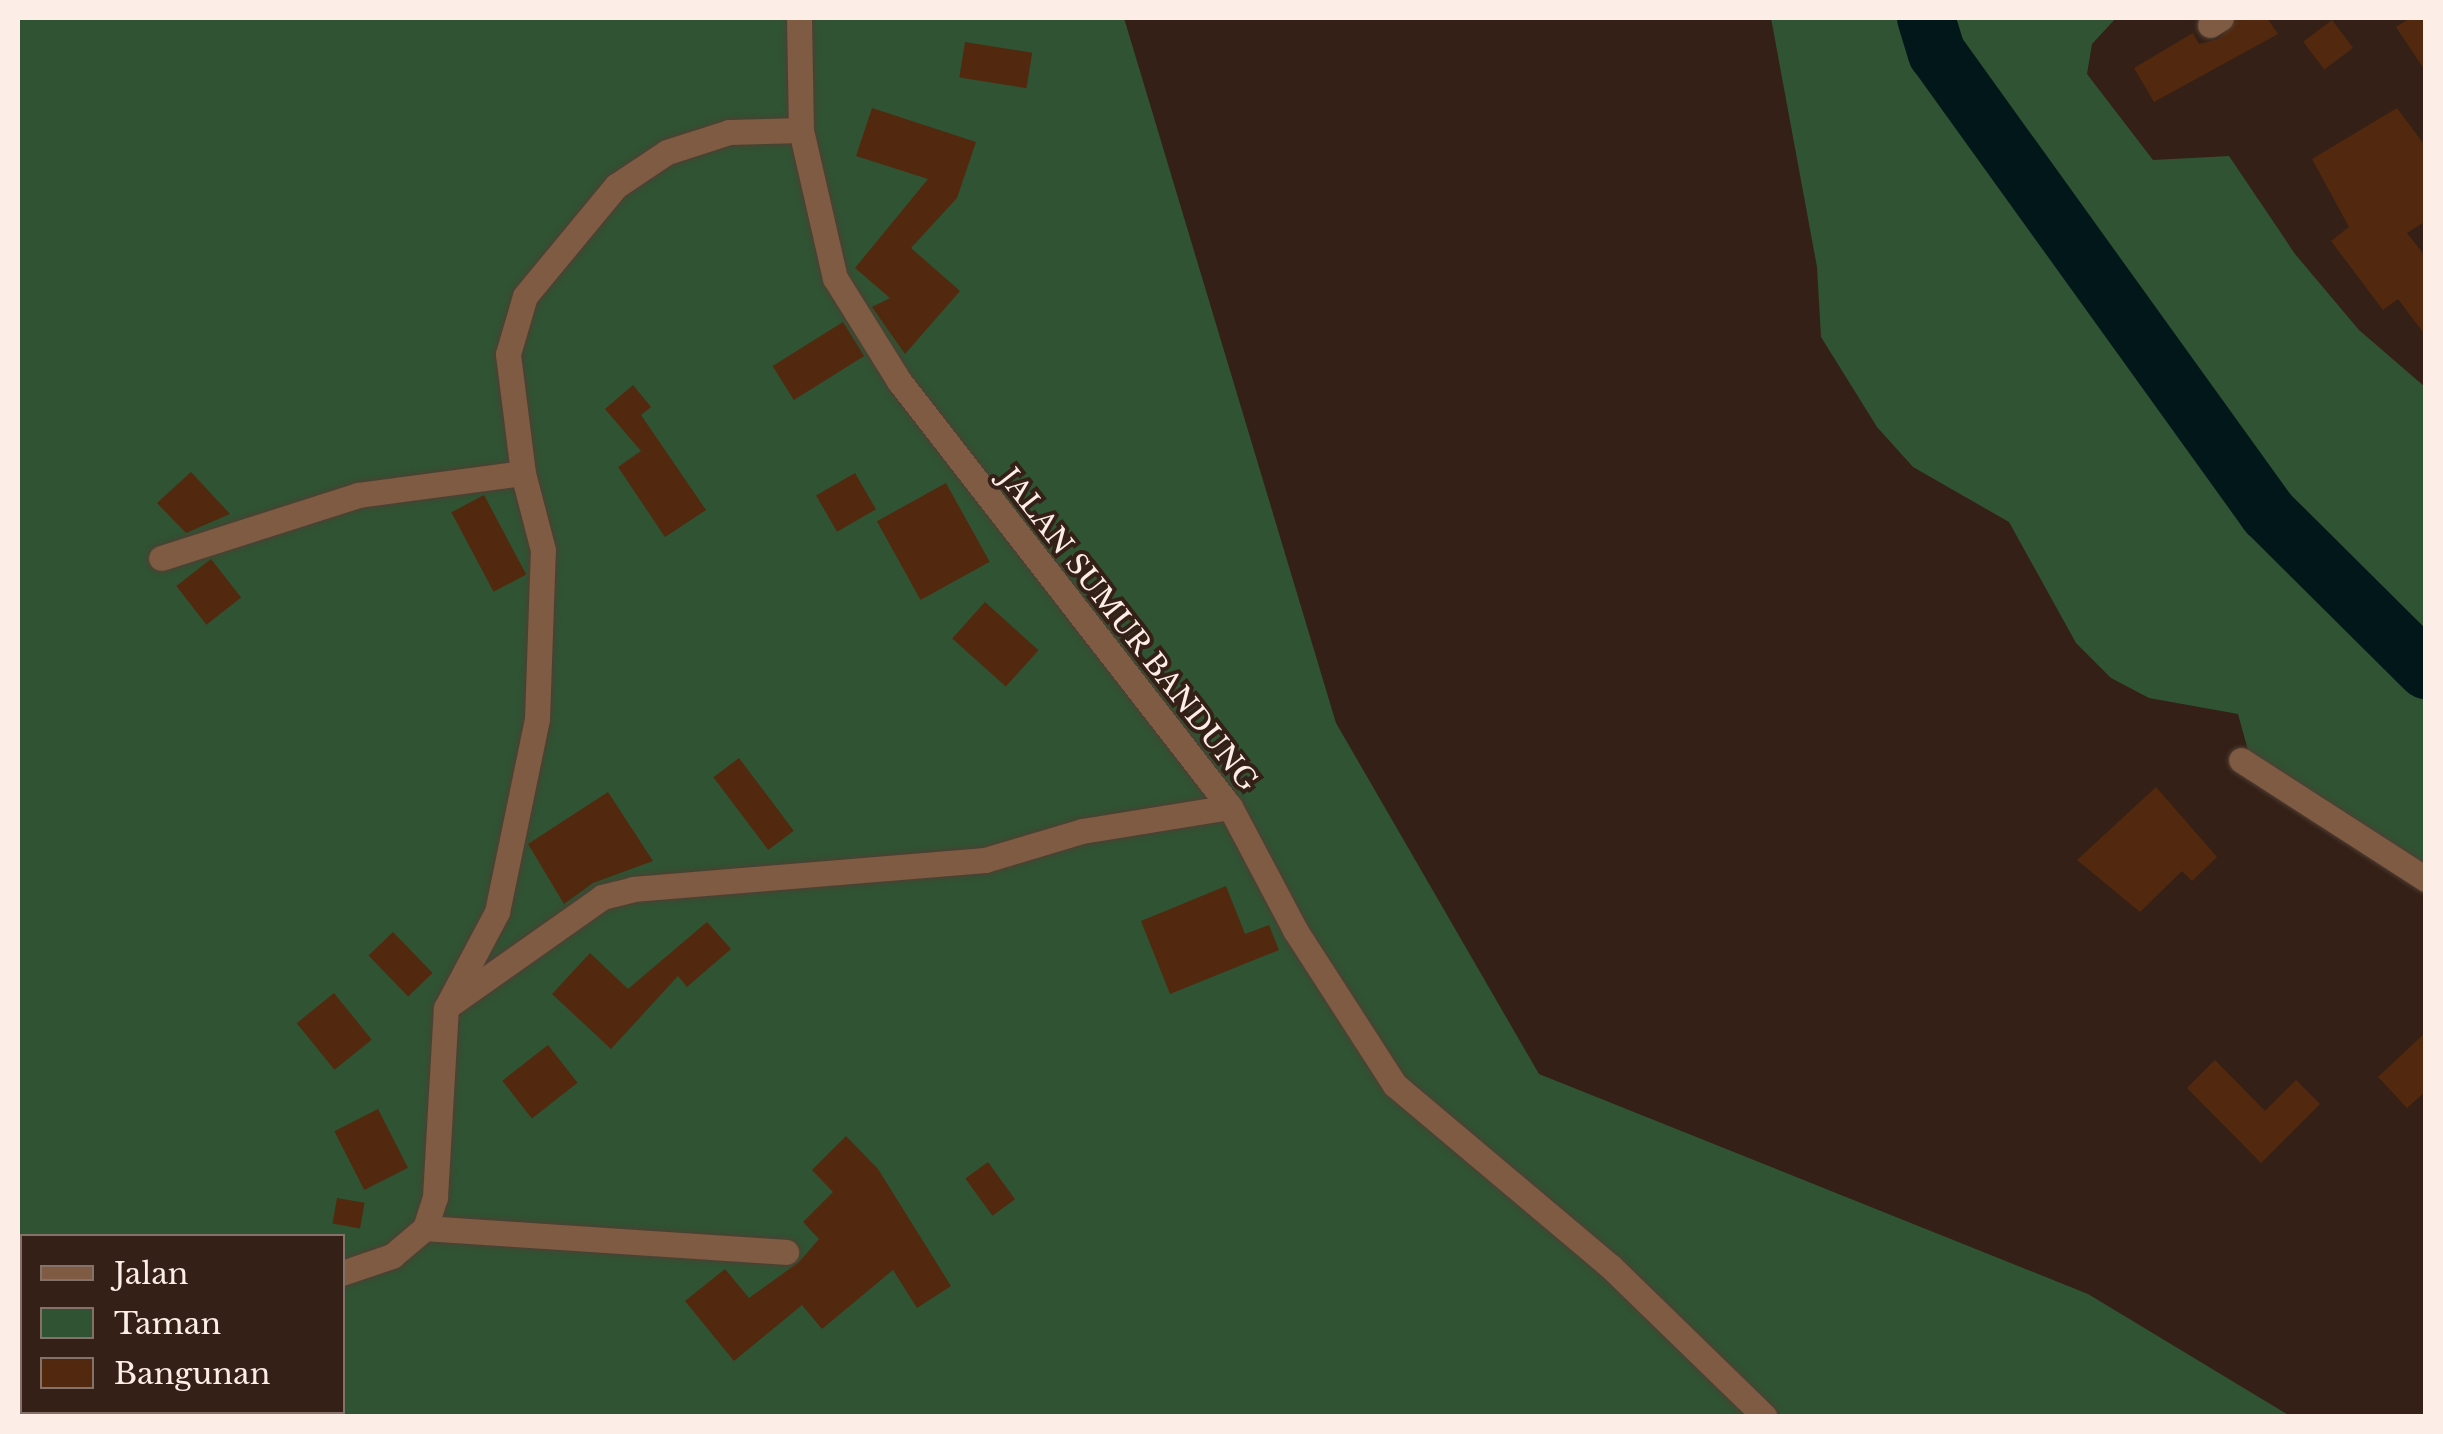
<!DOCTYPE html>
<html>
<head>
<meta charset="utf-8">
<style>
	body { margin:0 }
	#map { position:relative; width:2443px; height:1434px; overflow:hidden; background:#342016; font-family:"Libre Baskerville",serif }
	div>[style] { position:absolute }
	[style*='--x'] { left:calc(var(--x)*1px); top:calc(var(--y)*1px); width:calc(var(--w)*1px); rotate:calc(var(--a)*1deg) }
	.green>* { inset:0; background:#305333 }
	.river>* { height:58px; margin:-29px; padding:0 29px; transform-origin:29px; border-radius:29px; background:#02171a }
	.building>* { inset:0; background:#52290e; transform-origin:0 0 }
	.roads { filter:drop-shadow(0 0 2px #503d33) drop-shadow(0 0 2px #503d33) }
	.minor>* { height:25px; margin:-12.5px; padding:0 12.5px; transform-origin:12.5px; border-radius:12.5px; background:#7e5b42 }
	span { translate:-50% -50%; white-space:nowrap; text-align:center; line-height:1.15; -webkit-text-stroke:8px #342016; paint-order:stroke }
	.street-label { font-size:28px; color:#fceee7 }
	.frame { position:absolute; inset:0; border:20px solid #fceee7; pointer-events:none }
	.legend { position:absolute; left:20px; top:1234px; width:325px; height:180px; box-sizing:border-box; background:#342016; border:2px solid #84726a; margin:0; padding:12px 18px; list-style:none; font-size:30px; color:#fceee7 }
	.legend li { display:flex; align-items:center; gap:20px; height:50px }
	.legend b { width:50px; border:2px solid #84726a }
</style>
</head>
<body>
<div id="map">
	<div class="green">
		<div style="clip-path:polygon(evenodd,18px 18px,1124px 18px,1336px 723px,1539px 1074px,2088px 1294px,2290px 1416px,18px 1416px,18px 18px,22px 1236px,342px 1236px,342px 1412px,22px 1412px,22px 1236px)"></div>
		<div style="clip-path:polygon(1771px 18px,2116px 18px,2092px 44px,2087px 74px,2153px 160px,2229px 156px,2295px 254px,2359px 330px,2425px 387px,2425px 868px,2249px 754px,2238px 714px,2149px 698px,2111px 678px,2076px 643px,2009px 522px,1913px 467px,1877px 427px,1821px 337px,1817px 267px)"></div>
	</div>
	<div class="river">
		<div style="--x:1926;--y:18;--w:37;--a:73"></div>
		<div style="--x:1937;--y:53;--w:567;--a:54.26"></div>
		<div style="--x:2268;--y:513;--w:223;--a:44.8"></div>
	</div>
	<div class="building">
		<div style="clip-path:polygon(2238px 18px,2267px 18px,2278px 34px,2154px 102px,2134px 68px,2193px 33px,2199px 44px,2219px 39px)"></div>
		<div style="clip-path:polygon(2410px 18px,2426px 18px,2426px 72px,2396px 27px)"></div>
		<div style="left:2332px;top:20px;width:35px;height:36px;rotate:53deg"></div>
		<div style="left:965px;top:42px;width:68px;height:36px;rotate:9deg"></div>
		<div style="clip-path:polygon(872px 108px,976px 142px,957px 198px,911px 248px,960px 291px,905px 354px,872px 307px,890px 298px,855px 268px,928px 179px,856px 156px)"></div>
		<div style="clip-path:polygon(2397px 108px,2426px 147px,2426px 221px,2407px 233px,2426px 257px,2426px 336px,2398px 299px,2383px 310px,2331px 241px,2349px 227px,2312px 159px)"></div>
		<div style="left:843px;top:322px;width:40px;height:83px;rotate:58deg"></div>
		<div style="clip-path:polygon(633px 385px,651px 407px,641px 415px,706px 510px,665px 537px,618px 467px,641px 451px,605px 409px)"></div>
		<div style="clip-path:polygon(191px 472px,230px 514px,186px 533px,157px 503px)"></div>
		<div style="left:855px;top:473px;width:42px;height:45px;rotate:60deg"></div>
		<div style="left:946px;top:483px;width:90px;height:79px;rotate:61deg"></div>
		<div style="left:484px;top:495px;width:90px;height:37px;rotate:62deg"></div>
		<div style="left:211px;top:559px;width:49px;height:44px;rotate:52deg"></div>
		<div style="left:985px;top:602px;width:72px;height:49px;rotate:42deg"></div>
		<div style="left:739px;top:758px;width:91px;height:32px;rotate:53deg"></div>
		<div style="clip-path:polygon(2156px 787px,2217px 857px,2192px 881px,2182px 871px,2140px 912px,2077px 860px)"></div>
		<div style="clip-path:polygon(608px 792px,653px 861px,593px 883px,564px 904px,528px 844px)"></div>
		<div style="clip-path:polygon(1226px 886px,1245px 934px,1269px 925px,1279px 950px,1170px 994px,1141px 921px)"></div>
		<div style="clip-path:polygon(707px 922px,731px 949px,687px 987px,678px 976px,611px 1049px,552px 994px,590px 953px,628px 989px)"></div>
		<div style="left:393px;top:932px;width:57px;height:34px;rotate:46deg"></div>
		<div style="left:334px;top:993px;width:60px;height:48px;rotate:51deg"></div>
		<div style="clip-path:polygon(2426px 1032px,2426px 1091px,2407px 1108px,2378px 1077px)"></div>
		<div style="left:548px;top:1045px;width:48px;height:58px;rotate:52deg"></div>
		<div style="clip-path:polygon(2215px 1060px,2265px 1111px,2296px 1080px,2320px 1104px,2261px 1163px,2187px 1088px)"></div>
		<div style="left:378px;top:1109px;width:66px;height:49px;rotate:63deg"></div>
		<div style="clip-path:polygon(846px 1136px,878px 1169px,951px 1286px,917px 1308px,893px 1270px,822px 1329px,802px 1305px,734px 1361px,685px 1301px,725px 1269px,749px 1298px,799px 1262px,819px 1239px,803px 1222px,833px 1192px,812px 1170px)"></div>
		<div style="left:988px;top:1162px;width:46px;height:28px;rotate:54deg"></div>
		<div style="left:337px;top:1198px;width:28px;height:26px;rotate:10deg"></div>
	</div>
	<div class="roads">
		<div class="minor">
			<div style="--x:799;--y:18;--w:112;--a:89"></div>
			<div style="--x:801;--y:130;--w:152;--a:77.1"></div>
			<div style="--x:835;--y:278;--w:121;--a:58.1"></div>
			<div style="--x:899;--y:381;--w:539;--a:52.15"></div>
			<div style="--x:1230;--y:807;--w:139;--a:62.1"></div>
			<div style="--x:1295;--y:930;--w:184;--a:57.2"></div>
			<div style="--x:1395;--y:1085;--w:282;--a:40.1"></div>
			<div style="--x:1611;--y:1267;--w:214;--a:44.2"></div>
			<div style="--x:2210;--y:25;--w:13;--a:-32"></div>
			<div style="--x:161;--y:558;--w:207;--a:-17.7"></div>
			<div style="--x:358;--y:495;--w:166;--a:-7.6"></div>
			<div style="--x:2241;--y:760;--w:220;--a:32.8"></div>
			<div style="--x:452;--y:1003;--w:184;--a:-35.2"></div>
			<div style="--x:602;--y:897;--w:32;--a:-14"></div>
			<div style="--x:633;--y:889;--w:353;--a:-4.7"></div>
			<div style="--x:985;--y:860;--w:101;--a:-16.6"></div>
			<div style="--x:1082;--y:831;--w:150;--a:-9.2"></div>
			<div style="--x:425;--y:1228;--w:362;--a:3.8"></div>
			<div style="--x:342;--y:1273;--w:53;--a:-18.8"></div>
			<div style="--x:392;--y:1256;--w:43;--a:-40.3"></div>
			<div style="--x:425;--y:1228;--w:33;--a:-72"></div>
			<div style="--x:435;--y:1197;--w:189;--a:-86.7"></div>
			<div style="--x:446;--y:1008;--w:109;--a:-62"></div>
			<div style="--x:497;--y:912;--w:197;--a:-78.3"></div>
			<div style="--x:537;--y:719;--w:169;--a:-88"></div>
			<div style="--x:543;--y:550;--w:80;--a:-104.6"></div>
			<div style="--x:523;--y:473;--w:120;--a:-97.2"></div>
			<div style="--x:508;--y:354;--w:60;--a:-73.7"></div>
			<div style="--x:525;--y:296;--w:143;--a:-50.4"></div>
			<div style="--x:616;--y:186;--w:61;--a:-33.7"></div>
			<div style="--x:667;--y:152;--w:65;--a:-17.9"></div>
			<div style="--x:729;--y:132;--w:72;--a:-1.6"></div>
			<div style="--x:18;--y:1380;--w:4;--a:-14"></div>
		</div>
	</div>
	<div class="street-label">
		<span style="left:1128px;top:630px;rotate:52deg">JALAN SUMUR BANDUNG</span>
	</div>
	<div class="frame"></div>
	<ul class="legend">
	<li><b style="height:12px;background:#7e5b42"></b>Jalan</li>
	<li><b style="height:28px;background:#305333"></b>Taman</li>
	<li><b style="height:28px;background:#52290e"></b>Bangunan</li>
	</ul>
</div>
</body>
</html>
